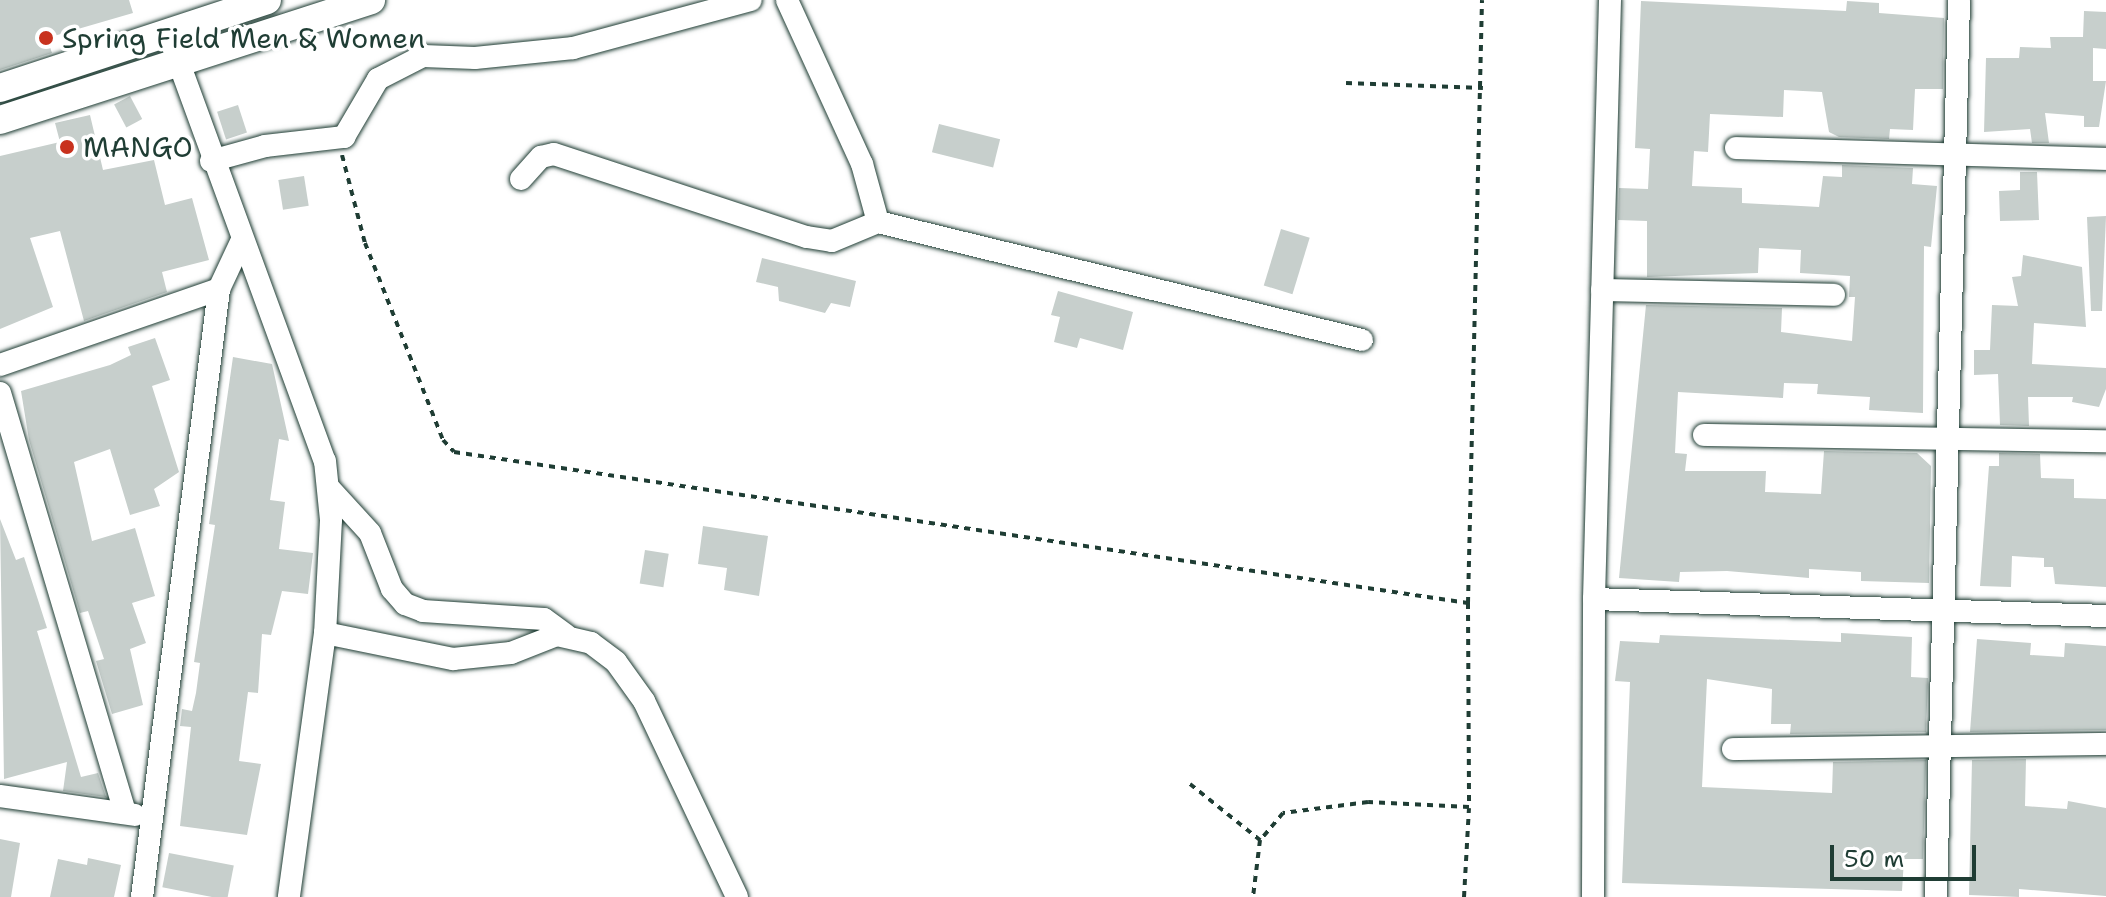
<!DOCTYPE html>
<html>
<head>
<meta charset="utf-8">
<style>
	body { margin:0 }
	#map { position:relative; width:2106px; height:897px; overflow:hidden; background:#fff; font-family:"Shantell Sans",sans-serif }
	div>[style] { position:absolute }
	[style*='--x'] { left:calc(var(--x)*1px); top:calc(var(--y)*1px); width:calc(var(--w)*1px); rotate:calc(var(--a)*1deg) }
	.building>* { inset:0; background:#c7cfcc; transform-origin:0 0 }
	.path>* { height:4px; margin-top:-2px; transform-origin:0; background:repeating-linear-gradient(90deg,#1f3d34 0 6px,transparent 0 12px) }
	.roads { filter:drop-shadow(0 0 2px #1f3d34) drop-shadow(0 0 2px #1f3d34) }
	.minor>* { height:22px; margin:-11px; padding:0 11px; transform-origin:11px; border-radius:11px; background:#fff }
	.major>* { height:28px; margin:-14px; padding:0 14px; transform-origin:14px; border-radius:14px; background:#fff }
	.dots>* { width:22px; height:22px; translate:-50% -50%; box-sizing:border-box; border:4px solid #fff; border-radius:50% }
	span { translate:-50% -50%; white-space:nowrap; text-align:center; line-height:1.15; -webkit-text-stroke:7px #fff; paint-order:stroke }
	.poi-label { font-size:28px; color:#1f3d34 }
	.left { translate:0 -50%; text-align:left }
	.scale { position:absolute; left:1830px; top:845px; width:146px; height:36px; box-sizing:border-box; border:4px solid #1f3d34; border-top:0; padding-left:10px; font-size:24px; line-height:28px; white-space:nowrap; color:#1f3d34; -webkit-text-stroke:6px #fff; paint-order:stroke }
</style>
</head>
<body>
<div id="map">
	<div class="building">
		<div style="clip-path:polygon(0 0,129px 0,133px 13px,47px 38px,52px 53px,0 70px)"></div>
		<div style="clip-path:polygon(1641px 1px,1846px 11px,1847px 1px,1879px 3px,1879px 13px,1944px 18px,1943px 89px,1915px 89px,1913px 130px,1890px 129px,1889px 139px,1839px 137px,1829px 132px,1822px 92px,1784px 90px,1783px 117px,1710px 114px,1708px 152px,1694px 151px,1692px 186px,1742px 188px,1742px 203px,1819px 207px,1823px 176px,1842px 177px,1842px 165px,1913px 168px,1912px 184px,1937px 186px,1931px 247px,1924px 246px,1923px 413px,1869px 410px,1870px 397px,1817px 394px,1818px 384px,1784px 383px,1783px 398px,1678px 392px,1675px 453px,1687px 454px,1685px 471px,1766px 471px,1765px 492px,1821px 494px,1824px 451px,1917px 453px,1931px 466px,1929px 583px,1861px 581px,1861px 572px,1809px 569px,1809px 578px,1727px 571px,1680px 572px,1679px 582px,1619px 578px,1646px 305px,1782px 308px,1781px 332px,1852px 341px,1855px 297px,1849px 297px,1850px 276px,1800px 273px,1801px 250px,1759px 248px,1758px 273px,1647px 277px,1647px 221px,1618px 220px,1619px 188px,1648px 189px,1650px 149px,1635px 148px)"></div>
		<div style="clip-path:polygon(2084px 11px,2106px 12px,2106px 49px,2093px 48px,2093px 81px,2106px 81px,2099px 127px,2084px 127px,2084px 116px,2045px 113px,2049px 143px,2032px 143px,2030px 129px,1984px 132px,1986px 58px,2019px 58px,2020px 47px,2051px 48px,2050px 37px,2083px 37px)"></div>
		<div style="left:130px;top:96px;width:26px;height:18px;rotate:62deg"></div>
		<div style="left:238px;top:105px;width:29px;height:22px;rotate:72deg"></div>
		<div style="clip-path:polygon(90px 115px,103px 170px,154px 160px,165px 205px,192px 198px,209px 260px,162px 272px,167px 292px,84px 321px,60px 231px,30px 238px,53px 307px,0 329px,0 156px,60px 142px,55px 123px)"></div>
		<div style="left:939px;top:124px;width:63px;height:29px;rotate:14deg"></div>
		<div style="clip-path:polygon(2020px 172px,2037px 172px,2039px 220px,2000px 221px,1999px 191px,2020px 190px)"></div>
		<div style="left:304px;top:176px;width:30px;height:26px;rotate:81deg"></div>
		<div style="clip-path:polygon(2106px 216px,2102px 311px,2091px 311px,2087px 217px)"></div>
		<div style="left:1281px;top:229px;width:30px;height:59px;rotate:17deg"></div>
		<div style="clip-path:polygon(2023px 255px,2082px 267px,2086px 327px,2034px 323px,2032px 364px,2106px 368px,2106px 389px,2099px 407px,2072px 402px,2073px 397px,2028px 397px,2029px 426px,2000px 425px,1998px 374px,1974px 375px,1974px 350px,1990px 350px,1992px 305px,2018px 306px,2012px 277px,2021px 276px)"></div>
		<div style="clip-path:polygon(762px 258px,856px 281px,850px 307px,831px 303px,825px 313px,779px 301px,778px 287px,756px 282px)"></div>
		<div style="clip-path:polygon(1058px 291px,1133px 312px,1123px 350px,1080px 338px,1077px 348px,1054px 342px,1060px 317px,1051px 315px)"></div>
		<div style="clip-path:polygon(155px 338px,170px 380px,152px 386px,179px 472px,154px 489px,160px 506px,130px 515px,110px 449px,74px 462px,92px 541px,135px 528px,155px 596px,132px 603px,146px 643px,130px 649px,143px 705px,112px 714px,96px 661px,104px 659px,88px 611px,80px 613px,29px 440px,21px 391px,110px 365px,131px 355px,128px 347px)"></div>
		<div style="clip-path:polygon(233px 357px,272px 364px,289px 441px,279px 439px,270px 500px,285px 502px,279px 549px,313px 553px,308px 594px,282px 591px,271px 635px,262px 634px,258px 693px,248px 692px,239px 761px,261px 764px,247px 835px,180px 826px,191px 727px,180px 726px,182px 709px,192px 711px,196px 693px,200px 663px,194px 662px,215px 525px,209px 524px)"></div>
		<div style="clip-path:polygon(1999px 453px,2040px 454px,2041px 478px,2074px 479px,2074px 498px,2106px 499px,2106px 587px,2055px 584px,2053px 567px,2044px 567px,2044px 558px,2012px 556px,2011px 587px,1980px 586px,1989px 466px,1999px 466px)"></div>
		<div style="clip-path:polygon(0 519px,16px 560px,24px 557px,39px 603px,47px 628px,37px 631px,81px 777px,98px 773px,106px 797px,63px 791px,67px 762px,4px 779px)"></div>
		<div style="clip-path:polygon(703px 526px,768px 536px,759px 596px,724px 590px,727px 568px,698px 564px)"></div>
		<div style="left:645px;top:550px;width:24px;height:34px;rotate:9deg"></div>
		<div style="clip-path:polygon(1841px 633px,1912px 637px,1911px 677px,1928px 678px,1926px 732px,1790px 734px,1791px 724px,1771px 724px,1772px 689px,1707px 679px,1702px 787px,1832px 793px,1833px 762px,1926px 760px,1923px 859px,1904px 859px,1902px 891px,1622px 883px,1630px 682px,1615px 681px,1620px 641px,1659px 643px,1660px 635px,1841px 642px)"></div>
		<div style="clip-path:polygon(1977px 639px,2031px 643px,2030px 655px,2064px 657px,2065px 643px,2106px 646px,2106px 730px,1970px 732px)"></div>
		<div style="clip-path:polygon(2026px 759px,2025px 806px,2067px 809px,2068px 801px,2106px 808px,2106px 896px,2019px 889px,2019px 897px,1969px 895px,1972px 760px)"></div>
		<div style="clip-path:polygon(0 839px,20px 843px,11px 897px,0 897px)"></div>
		<div style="left:169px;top:853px;width:66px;height:35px;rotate:11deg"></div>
		<div style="clip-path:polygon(88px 858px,121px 865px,114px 897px,50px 897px,58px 859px,87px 865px)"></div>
	</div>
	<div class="path">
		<div style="--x:1346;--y:83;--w:137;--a:2.1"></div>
		<div style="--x:342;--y:155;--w:91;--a:75.4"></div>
		<div style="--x:365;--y:243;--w:212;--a:68.4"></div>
		<div style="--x:443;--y:440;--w:16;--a:47"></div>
		<div style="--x:454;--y:452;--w:1025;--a:8.47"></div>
		<div style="--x:1468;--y:603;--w:204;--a:89.7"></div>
		<div style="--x:1469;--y:807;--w:101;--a:-177.2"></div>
		<div style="--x:1368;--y:802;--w:86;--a:172.6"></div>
		<div style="--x:1283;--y:813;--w:35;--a:130"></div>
		<div style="--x:1260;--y:840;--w:57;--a:97"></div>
		<div style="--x:1468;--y:603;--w:603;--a:-88.67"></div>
		<div style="--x:1190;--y:784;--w:90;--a:38.7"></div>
		<div style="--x:1464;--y:897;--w:89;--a:-86.8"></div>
	</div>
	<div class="roads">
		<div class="minor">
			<div style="--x:168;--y:33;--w:456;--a:69.9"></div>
			<div style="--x:325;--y:461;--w:59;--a:84.2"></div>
			<div style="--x:331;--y:520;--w:113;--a:93"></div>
			<div style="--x:325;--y:633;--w:266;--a:97.8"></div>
			<div style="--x:1736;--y:148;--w:370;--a:1.7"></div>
			<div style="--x:211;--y:161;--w:56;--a:-15.5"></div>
			<div style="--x:265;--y:146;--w:80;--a:-6.5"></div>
			<div style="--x:344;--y:137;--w:67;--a:-59.6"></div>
			<div style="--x:378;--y:79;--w:51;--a:-27.1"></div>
			<div style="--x:423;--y:56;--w:52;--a:2.2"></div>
			<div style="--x:475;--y:58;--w:99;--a:-5.8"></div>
			<div style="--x:573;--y:48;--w:184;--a:-15.1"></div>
			<div style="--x:521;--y:179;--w:30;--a:-48"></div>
			<div style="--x:541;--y:157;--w:13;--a:-13"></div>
			<div style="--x:554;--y:154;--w:266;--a:18.2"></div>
			<div style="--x:807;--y:237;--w:25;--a:9"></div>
			<div style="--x:832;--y:241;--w:50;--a:-22.4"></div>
			<div style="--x:878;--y:222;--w:60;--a:-105.4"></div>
			<div style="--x:862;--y:164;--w:180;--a:-114.6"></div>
			<div style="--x:878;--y:222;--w:498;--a:13.7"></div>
			<div style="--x:1602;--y:290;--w:232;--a:1.2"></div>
			<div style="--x:0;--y:365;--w:232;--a:-19.1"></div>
			<div style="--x:219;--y:289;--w:54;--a:-64.9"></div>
			<div style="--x:0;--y:393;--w:438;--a:73.4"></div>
			<div style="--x:1704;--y:435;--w:402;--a:0.9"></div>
			<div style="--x:328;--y:487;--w:62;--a:47.6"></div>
			<div style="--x:370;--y:533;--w:60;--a:68.6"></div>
			<div style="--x:392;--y:589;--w:20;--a:49"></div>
			<div style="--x:405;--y:604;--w:19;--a:21"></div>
			<div style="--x:423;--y:611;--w:121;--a:3.8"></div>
			<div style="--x:544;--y:619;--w:27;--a:36"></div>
			<div style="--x:1594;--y:599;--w:512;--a:1.9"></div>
			<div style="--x:325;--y:633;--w:131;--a:11.5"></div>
			<div style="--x:453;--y:659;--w:58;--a:-5.9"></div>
			<div style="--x:511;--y:653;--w:49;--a:-21.4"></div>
			<div style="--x:557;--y:635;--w:35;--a:13"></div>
			<div style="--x:591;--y:643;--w:31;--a:37"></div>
			<div style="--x:616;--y:662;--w:48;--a:54.3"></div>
			<div style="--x:644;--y:701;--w:217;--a:64.6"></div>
			<div style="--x:1733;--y:749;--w:373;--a:-0.8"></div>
			<div style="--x:0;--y:796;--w:136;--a:8"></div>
			<div style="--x:142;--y:897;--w:613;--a:-82.78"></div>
			<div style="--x:1593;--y:897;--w:298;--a:-89.8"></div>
			<div style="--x:1594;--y:599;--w:599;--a:-88.47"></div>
			<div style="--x:1936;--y:897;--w:897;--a:-88.53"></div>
		</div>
		<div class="major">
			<div style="--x:0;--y:88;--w:281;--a:-18.2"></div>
			<div style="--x:0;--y:120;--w:390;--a:-17.9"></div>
		</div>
	</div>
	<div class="dots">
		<div style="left:46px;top:38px;background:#c8321e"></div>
		<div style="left:67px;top:147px;background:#c8321e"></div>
	</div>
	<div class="poi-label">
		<span class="left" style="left:62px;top:38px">Spring Field Men &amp; Women</span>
		<span class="left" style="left:83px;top:147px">MANGO</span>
	</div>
	<div class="scale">50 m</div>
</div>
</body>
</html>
